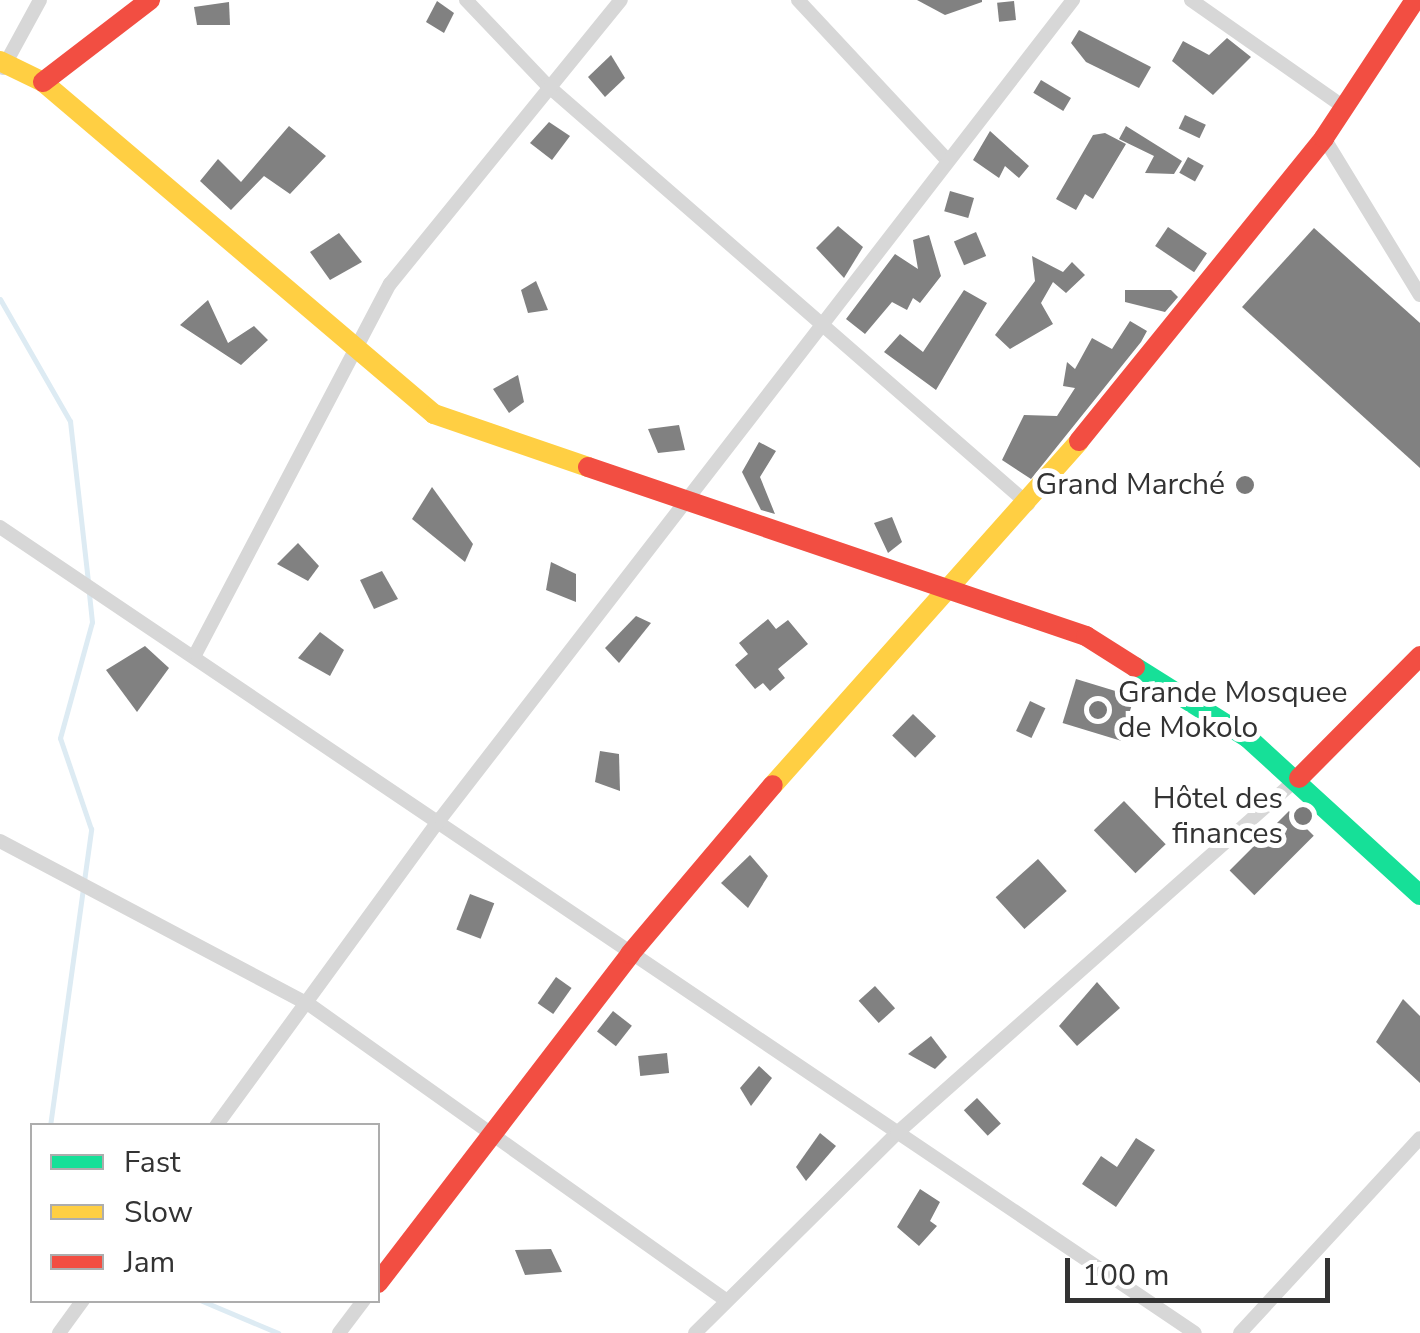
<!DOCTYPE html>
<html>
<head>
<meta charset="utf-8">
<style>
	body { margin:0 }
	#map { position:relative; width:1420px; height:1333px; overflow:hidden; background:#fff; font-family:"Nunito Sans",sans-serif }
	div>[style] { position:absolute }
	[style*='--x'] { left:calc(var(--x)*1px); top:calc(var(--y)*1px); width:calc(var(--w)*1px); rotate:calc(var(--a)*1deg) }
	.stream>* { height:5px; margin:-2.5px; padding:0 2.5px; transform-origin:2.5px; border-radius:2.5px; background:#ddebf3 }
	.building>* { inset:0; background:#818181; transform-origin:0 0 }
	.street>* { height:14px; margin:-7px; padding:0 7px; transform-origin:7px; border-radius:7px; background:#d7d7d7 }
	.fast>* { height:20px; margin:-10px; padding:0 10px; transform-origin:10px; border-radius:10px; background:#16e098 }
	.slow>* { height:20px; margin:-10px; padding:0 10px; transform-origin:10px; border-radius:10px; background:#ffcf43 }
	.jam>* { height:20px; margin:-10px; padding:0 10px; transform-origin:10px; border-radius:10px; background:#f24e42 }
	.dots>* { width:28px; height:28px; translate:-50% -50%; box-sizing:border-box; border:5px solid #fff; border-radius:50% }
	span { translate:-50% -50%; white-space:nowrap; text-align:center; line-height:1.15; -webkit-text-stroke:10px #fff; paint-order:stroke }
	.poi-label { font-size:30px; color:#333 }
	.right { translate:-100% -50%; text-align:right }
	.left { translate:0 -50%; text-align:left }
	.legend { position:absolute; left:30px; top:1123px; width:350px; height:180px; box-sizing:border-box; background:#fff; border:2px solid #adadad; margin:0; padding:12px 18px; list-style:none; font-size:30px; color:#333 }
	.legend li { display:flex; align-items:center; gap:20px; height:50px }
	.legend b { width:50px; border:2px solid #adadad }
	.scale { position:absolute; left:1065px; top:1258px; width:265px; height:45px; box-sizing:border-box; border:5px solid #333; border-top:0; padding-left:12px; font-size:30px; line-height:35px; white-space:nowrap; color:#333; -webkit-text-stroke:8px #fff; paint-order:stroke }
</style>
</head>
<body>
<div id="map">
	<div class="stream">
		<div style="--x:0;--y:299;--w:141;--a:60.2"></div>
		<div style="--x:70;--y:421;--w:161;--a:83.6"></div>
		<div style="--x:50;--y:1126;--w:300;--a:-82.1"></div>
		<div style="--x:91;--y:829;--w:96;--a:-108.8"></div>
		<div style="--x:60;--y:738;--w:120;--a:-74.6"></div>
		<div style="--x:92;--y:622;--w:30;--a:-96"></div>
		<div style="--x:200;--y:1300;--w:85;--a:22.9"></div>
	</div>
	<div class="building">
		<div style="clip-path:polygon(917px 0,982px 0,982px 2px,945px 15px)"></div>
		<div style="clip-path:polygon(437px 1px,454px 13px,444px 33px,426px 22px)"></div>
		<div style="left:1014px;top:1px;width:19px;height:17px;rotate:84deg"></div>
		<div style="clip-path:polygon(229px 2px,230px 25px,197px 25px,194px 7px)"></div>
		<div style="clip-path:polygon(1079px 30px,1151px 67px,1139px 88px,1086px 62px,1071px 43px)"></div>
		<div style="clip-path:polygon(1227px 38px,1251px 57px,1213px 95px,1172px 61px,1183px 41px,1209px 55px)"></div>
		<div style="clip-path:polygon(611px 55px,625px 78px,605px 97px,588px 77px)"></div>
		<div style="left:1041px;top:80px;width:35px;height:15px;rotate:31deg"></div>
		<div style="left:1185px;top:115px;width:23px;height:15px;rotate:25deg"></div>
		<div style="clip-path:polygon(549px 122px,570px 136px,552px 160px,530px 143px)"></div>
		<div style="clip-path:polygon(289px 126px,326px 156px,290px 194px,264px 176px,231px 210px,200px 181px,218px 159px,241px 182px)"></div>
		<div style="clip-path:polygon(1126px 126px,1182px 161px,1174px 174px,1145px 173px,1154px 156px,1119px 139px)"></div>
		<div style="clip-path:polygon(990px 131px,1029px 166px,1019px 178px,1005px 166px,999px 178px,973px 160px)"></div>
		<div style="clip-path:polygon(1105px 133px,1126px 144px,1093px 199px,1085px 194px,1076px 210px,1056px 199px,1093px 135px)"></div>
		<div style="left:1188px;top:157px;width:18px;height:18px;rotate:29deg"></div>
		<div style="left:950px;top:191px;width:25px;height:21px;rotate:16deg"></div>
		<div style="clip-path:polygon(838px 226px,863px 247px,844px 278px,816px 248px)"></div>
		<div style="left:1168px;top:227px;width:47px;height:23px;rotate:34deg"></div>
		<div style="clip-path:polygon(1314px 228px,1420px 323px,1420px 468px,1242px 307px)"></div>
		<div style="left:976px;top:232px;width:26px;height:24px;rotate:67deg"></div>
		<div style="clip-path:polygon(339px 233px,362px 262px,330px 280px,310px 252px)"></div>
		<div style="clip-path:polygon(929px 235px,941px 276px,920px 303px,913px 298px,907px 310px,892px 302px,865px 334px,846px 319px,895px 254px,918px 269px,913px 240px)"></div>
		<div style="clip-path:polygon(1032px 256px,1063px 272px,1072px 262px,1085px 275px,1066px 293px,1053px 282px,1041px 303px,1053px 324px,1010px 349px,995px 335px,1035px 281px)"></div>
		<div style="clip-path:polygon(536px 281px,548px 310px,528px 313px,521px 290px)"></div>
		<div style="clip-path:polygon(964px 290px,987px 303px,936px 390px,884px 352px,900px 334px,923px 352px)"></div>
		<div style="clip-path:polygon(1125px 290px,1171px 290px,1178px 297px,1165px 312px,1125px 302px)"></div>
		<div style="clip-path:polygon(208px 300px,228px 343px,254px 326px,268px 340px,241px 365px,180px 325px)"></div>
		<div style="clip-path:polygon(1130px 321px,1147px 331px,1141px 342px,1031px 479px,1002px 460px,1024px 415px,1057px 416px,1075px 388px,1063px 386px,1067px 362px,1075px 369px,1092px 338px,1112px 349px)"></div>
		<div style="clip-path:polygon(518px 375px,524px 402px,509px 413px,493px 389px)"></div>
		<div style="clip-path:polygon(679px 425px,685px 450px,658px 453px,648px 429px)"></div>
		<div style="clip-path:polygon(759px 442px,776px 451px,760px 477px,775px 514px,761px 510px,742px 472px)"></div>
		<div style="clip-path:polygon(432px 487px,473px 544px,465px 562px,412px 519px)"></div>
		<div style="clip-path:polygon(892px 517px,902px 542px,888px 553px,874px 523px)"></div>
		<div style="clip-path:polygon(298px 543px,319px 566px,308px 581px,277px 564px)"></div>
		<div style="clip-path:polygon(551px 562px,576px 574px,576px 602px,546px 590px)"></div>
		<div style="clip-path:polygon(382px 571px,398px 599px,374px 609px,360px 580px)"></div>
		<div style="clip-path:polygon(636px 616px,651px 623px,619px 663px,605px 648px)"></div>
		<div style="clip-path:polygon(768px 619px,776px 629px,788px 620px,808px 644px,778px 669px,785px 678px,770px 691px,763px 683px,755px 689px,735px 665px,748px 654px,739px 643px)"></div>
		<div style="clip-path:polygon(320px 632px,344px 650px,330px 676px,298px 658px)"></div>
		<div style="clip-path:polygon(145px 646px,169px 668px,137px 712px,106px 670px)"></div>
		<div style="left:1076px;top:679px;width:61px;height:46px;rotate:17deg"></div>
		<div style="left:1030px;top:701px;width:17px;height:33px;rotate:25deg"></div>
		<div style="left:913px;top:714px;width:32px;height:30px;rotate:44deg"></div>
		<div style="clip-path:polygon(600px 751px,619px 754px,620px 791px,595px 782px)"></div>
		<div style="left:1124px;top:801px;width:60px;height:42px;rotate:46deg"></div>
		<div style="left:1289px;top:811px;width:35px;height:84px;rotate:45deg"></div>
		<div style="clip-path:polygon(750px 855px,768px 876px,748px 908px,721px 883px)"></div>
		<div style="left:1038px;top:859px;width:43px;height:57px;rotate:48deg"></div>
		<div style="left:470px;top:894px;width:26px;height:38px;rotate:21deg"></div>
		<div style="left:556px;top:977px;width:19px;height:32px;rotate:35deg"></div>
		<div style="clip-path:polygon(1097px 982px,1120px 1008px,1077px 1046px,1059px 1026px)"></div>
		<div style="left:875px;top:986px;width:30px;height:22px;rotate:48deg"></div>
		<div style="clip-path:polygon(1403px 999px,1420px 1016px,1420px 1083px,1376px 1042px)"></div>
		<div style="left:613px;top:1011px;width:24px;height:26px;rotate:38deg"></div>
		<div style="clip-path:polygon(931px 1036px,947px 1057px,935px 1069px,908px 1054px)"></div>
		<div style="left:667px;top:1053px;width:20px;height:29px;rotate:84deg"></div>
		<div style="clip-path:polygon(759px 1066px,772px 1078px,751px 1106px,740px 1088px)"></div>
		<div style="left:977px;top:1098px;width:35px;height:18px;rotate:47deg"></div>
		<div style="clip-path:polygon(820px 1133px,836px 1146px,806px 1181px,796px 1167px)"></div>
		<div style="clip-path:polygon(1136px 1138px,1155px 1150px,1116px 1207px,1082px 1184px,1101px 1156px,1117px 1167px)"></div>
		<div style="clip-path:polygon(920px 1189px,940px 1202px,930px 1221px,937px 1226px,919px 1246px,897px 1227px)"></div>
		<div style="clip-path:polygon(551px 1249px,562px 1272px,525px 1275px,515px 1250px)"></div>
	</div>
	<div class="street">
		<div style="--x:466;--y:0;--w:117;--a:46.4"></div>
		<div style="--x:547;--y:85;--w:638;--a:41.06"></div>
		<div style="--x:798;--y:0;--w:220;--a:47"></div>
		<div style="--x:1191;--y:0;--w:187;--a:35"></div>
		<div style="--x:3;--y:68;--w:77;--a:-61.4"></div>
		<div style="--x:1324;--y:138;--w:184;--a:58.6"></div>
		<div style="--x:0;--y:527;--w:1441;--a:34"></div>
		<div style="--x:196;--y:653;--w:417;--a:-62.3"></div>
		<div style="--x:390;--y:284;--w:366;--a:-50.9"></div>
		<div style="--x:0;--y:841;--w:351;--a:27.9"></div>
		<div style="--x:310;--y:1005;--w:511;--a:35.37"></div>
		<div style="--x:216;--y:1126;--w:381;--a:-53.9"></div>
		<div style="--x:441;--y:818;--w:1034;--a:-52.31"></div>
		<div style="--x:59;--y:1333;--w:41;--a:-54"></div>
		<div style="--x:339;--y:1333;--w:41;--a:-52.9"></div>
		<div style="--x:695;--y:1333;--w:284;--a:-44.7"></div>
		<div style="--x:897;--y:1133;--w:536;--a:-41.52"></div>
		<div style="--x:1240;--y:1333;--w:265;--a:-47.3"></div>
	</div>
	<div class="fast">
		<div style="--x:1135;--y:667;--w:133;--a:32.1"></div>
		<div style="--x:1248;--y:738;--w:233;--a:42.4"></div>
	</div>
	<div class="slow">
		<div style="--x:0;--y:61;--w:48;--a:26"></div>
		<div style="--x:43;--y:82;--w:513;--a:40.33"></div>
		<div style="--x:434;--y:414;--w:163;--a:19"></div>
		<div style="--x:773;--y:785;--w:460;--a:-48.3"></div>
	</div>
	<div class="jam">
		<div style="--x:43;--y:82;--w:135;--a:-37.5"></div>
		<div style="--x:1079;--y:441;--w:390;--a:-51"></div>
		<div style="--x:1324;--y:138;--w:165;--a:-56.6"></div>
		<div style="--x:588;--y:467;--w:526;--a:18.75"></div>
		<div style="--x:1086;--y:636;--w:58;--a:32.3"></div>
		<div style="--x:1299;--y:778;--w:172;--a:-45.2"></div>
		<div style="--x:378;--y:1283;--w:414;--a:-52.5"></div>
		<div style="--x:630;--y:954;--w:221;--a:-49.8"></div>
	</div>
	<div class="dots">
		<div style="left:1245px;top:485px;background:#7a7a7a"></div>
		<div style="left:1098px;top:710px;background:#7a7a7a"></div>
		<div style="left:1303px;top:816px;background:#7a7a7a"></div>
	</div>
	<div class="poi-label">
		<span class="right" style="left:1225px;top:485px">Grand Marché</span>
		<span class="left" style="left:1118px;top:710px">Grande Mosquee<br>de Mokolo</span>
		<span class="right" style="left:1283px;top:816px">Hôtel des<br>finances</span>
	</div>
	<ul class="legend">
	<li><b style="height:12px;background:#16e098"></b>Fast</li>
	<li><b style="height:12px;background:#ffcf43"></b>Slow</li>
	<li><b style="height:12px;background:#f24e42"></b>Jam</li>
	</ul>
	<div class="scale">100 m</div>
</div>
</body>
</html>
